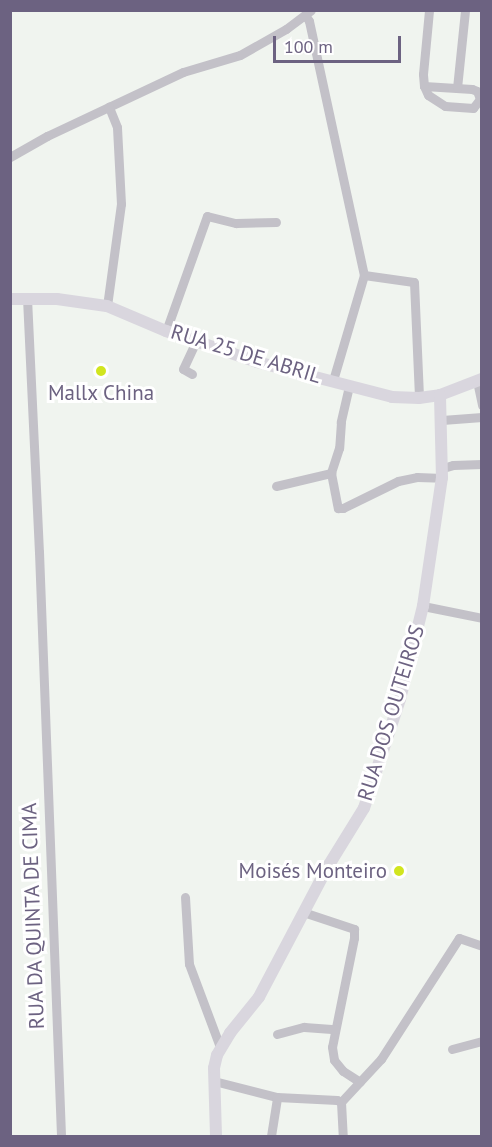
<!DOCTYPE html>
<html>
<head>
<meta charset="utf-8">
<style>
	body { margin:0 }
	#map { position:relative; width:492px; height:1147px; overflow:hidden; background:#f0f4ef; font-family:"PT Sans",sans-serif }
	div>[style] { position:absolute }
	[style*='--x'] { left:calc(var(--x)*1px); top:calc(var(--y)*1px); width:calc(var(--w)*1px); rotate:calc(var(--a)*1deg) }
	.street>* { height:9px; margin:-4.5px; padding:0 4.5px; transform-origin:4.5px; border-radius:4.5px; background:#c3c1c8 }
	.secondary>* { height:12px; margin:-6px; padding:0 6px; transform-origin:6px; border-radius:6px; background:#d9d6de }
	.dots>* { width:16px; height:16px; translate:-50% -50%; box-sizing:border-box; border:3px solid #fff; border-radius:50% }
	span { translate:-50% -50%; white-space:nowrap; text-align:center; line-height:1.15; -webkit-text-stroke:6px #fff; paint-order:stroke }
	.street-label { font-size:21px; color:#6c6281 }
	.poi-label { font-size:21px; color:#6c6281 }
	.right { translate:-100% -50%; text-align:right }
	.frame { position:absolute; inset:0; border:12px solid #6c6281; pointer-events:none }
	.scale { position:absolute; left:273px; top:36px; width:128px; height:27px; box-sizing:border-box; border:3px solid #6c6281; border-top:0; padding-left:8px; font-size:18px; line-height:21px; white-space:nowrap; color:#6c6281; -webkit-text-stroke:4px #fff; paint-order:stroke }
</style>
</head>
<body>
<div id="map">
	<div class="street">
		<div style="--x:305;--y:15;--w:7;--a:56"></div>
		<div style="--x:309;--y:21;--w:260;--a:77.8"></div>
		<div style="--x:364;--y:275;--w:109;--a:106.4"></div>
		<div style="--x:424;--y:86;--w:48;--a:3.6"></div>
		<div style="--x:472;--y:89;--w:5;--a:22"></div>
		<div style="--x:477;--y:91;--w:9;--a:69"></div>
		<div style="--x:480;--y:99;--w:11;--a:128"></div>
		<div style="--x:473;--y:108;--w:28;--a:-176"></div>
		<div style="--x:445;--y:106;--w:20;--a:-147"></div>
		<div style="--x:428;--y:95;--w:10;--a:-114"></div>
		<div style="--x:424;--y:86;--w:12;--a:-95"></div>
		<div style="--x:423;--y:74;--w:64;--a:-84.6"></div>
		<div style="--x:457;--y:88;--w:78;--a:-84.1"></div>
		<div style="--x:10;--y:157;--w:43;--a:-29.6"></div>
		<div style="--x:47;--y:136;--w:150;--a:-25.2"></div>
		<div style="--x:183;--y:72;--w:59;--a:-16.6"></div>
		<div style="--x:240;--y:55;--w:53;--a:-29.5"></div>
		<div style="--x:286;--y:29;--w:31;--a:-37"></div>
		<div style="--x:364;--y:275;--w:50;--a:8"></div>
		<div style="--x:414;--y:282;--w:116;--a:87.5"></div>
		<div style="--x:27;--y:298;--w:254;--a:87.3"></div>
		<div style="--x:39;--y:552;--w:584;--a:87.84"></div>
		<div style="--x:107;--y:306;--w:103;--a:-82.2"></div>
		<div style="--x:121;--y:204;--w:77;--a:-93"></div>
		<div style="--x:117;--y:127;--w:22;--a:-112"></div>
		<div style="--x:166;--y:331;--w:122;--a:-70.4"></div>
		<div style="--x:207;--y:216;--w:30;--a:14"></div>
		<div style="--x:236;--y:223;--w:40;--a:-1.4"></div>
		<div style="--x:192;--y:374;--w:10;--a:-151"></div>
		<div style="--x:183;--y:369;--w:31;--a:-65"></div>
		<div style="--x:477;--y:381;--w:25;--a:78"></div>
		<div style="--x:349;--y:386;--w:37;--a:103"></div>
		<div style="--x:341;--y:422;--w:26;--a:94"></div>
		<div style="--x:339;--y:448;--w:26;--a:108"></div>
		<div style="--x:331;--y:473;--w:36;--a:79"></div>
		<div style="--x:338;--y:508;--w:5;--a:0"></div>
		<div style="--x:343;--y:508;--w:61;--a:-26.1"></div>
		<div style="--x:398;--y:481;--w:19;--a:-12"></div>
		<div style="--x:417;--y:477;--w:25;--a:2"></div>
		<div style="--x:442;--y:420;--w:40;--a:-4.3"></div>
		<div style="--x:443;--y:468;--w:10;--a:-17"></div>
		<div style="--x:453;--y:465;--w:29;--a:-2"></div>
		<div style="--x:276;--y:486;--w:57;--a:-13.3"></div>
		<div style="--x:423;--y:606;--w:60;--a:11.5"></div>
		<div style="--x:185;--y:897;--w:67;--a:86.6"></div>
		<div style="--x:189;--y:964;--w:89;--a:69.5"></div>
		<div style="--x:303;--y:912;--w:54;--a:18.4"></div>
		<div style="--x:354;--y:929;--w:9;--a:90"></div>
		<div style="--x:354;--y:938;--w:111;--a:101.4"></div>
		<div style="--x:332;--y:1047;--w:13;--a:81"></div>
		<div style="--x:334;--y:1060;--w:14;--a:51"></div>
		<div style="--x:343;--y:1071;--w:20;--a:33"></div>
		<div style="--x:277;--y:1034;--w:28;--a:-15"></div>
		<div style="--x:304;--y:1027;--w:31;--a:4"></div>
		<div style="--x:452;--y:1049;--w:31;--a:-15"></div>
		<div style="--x:214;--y:1081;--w:65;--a:14.3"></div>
		<div style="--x:277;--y:1097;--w:60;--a:2.9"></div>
		<div style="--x:337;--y:1100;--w:4;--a:27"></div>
		<div style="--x:341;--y:1102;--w:59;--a:-47.1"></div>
		<div style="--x:381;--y:1059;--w:144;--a:-57.2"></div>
		<div style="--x:459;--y:938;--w:24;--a:19"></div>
		<div style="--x:341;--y:1102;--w:34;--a:87"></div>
		<div style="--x:271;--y:1136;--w:39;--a:-81"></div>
	</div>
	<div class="secondary">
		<div style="--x:10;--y:299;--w:47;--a:0"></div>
		<div style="--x:57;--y:299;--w:50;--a:8"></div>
		<div style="--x:107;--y:306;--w:64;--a:23"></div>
		<div style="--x:166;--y:331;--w:96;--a:18.8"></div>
		<div style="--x:257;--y:362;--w:139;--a:14.5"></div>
		<div style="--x:392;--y:397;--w:27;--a:2"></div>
		<div style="--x:419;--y:398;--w:21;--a:-8"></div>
		<div style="--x:440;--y:395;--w:45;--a:-20.9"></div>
		<div style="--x:216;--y:1136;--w:68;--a:-91.7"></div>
		<div style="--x:214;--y:1068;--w:13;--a:-77"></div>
		<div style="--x:217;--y:1055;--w:26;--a:-59"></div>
		<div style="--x:230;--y:1033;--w:46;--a:-51.1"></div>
		<div style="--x:259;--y:997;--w:146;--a:-62.2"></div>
		<div style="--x:327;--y:868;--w:70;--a:-58.3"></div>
		<div style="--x:364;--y:808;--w:115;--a:-71.7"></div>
		<div style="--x:400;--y:699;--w:96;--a:-76.1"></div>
		<div style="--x:423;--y:606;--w:129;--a:-81.6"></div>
		<div style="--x:442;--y:478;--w:83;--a:-91.4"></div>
	</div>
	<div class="dots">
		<div style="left:101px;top:371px;background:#d1e51e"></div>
		<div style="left:399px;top:871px;background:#d1e51e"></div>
	</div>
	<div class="street-label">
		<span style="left:246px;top:354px;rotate:17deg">RUA 25 DE ABRIL</span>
		<span style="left:391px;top:713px;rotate:-73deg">RUA DOS OUTEIROS</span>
		<span style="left:33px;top:916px;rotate:-92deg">RUA DA QUINTA DE CIMA</span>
	</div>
	<div class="poi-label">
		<span style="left:101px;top:393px">Mallx China</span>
		<span class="right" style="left:387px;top:871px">Moisés Monteiro</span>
	</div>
	<div class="frame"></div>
	<div class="scale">100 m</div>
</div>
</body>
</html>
